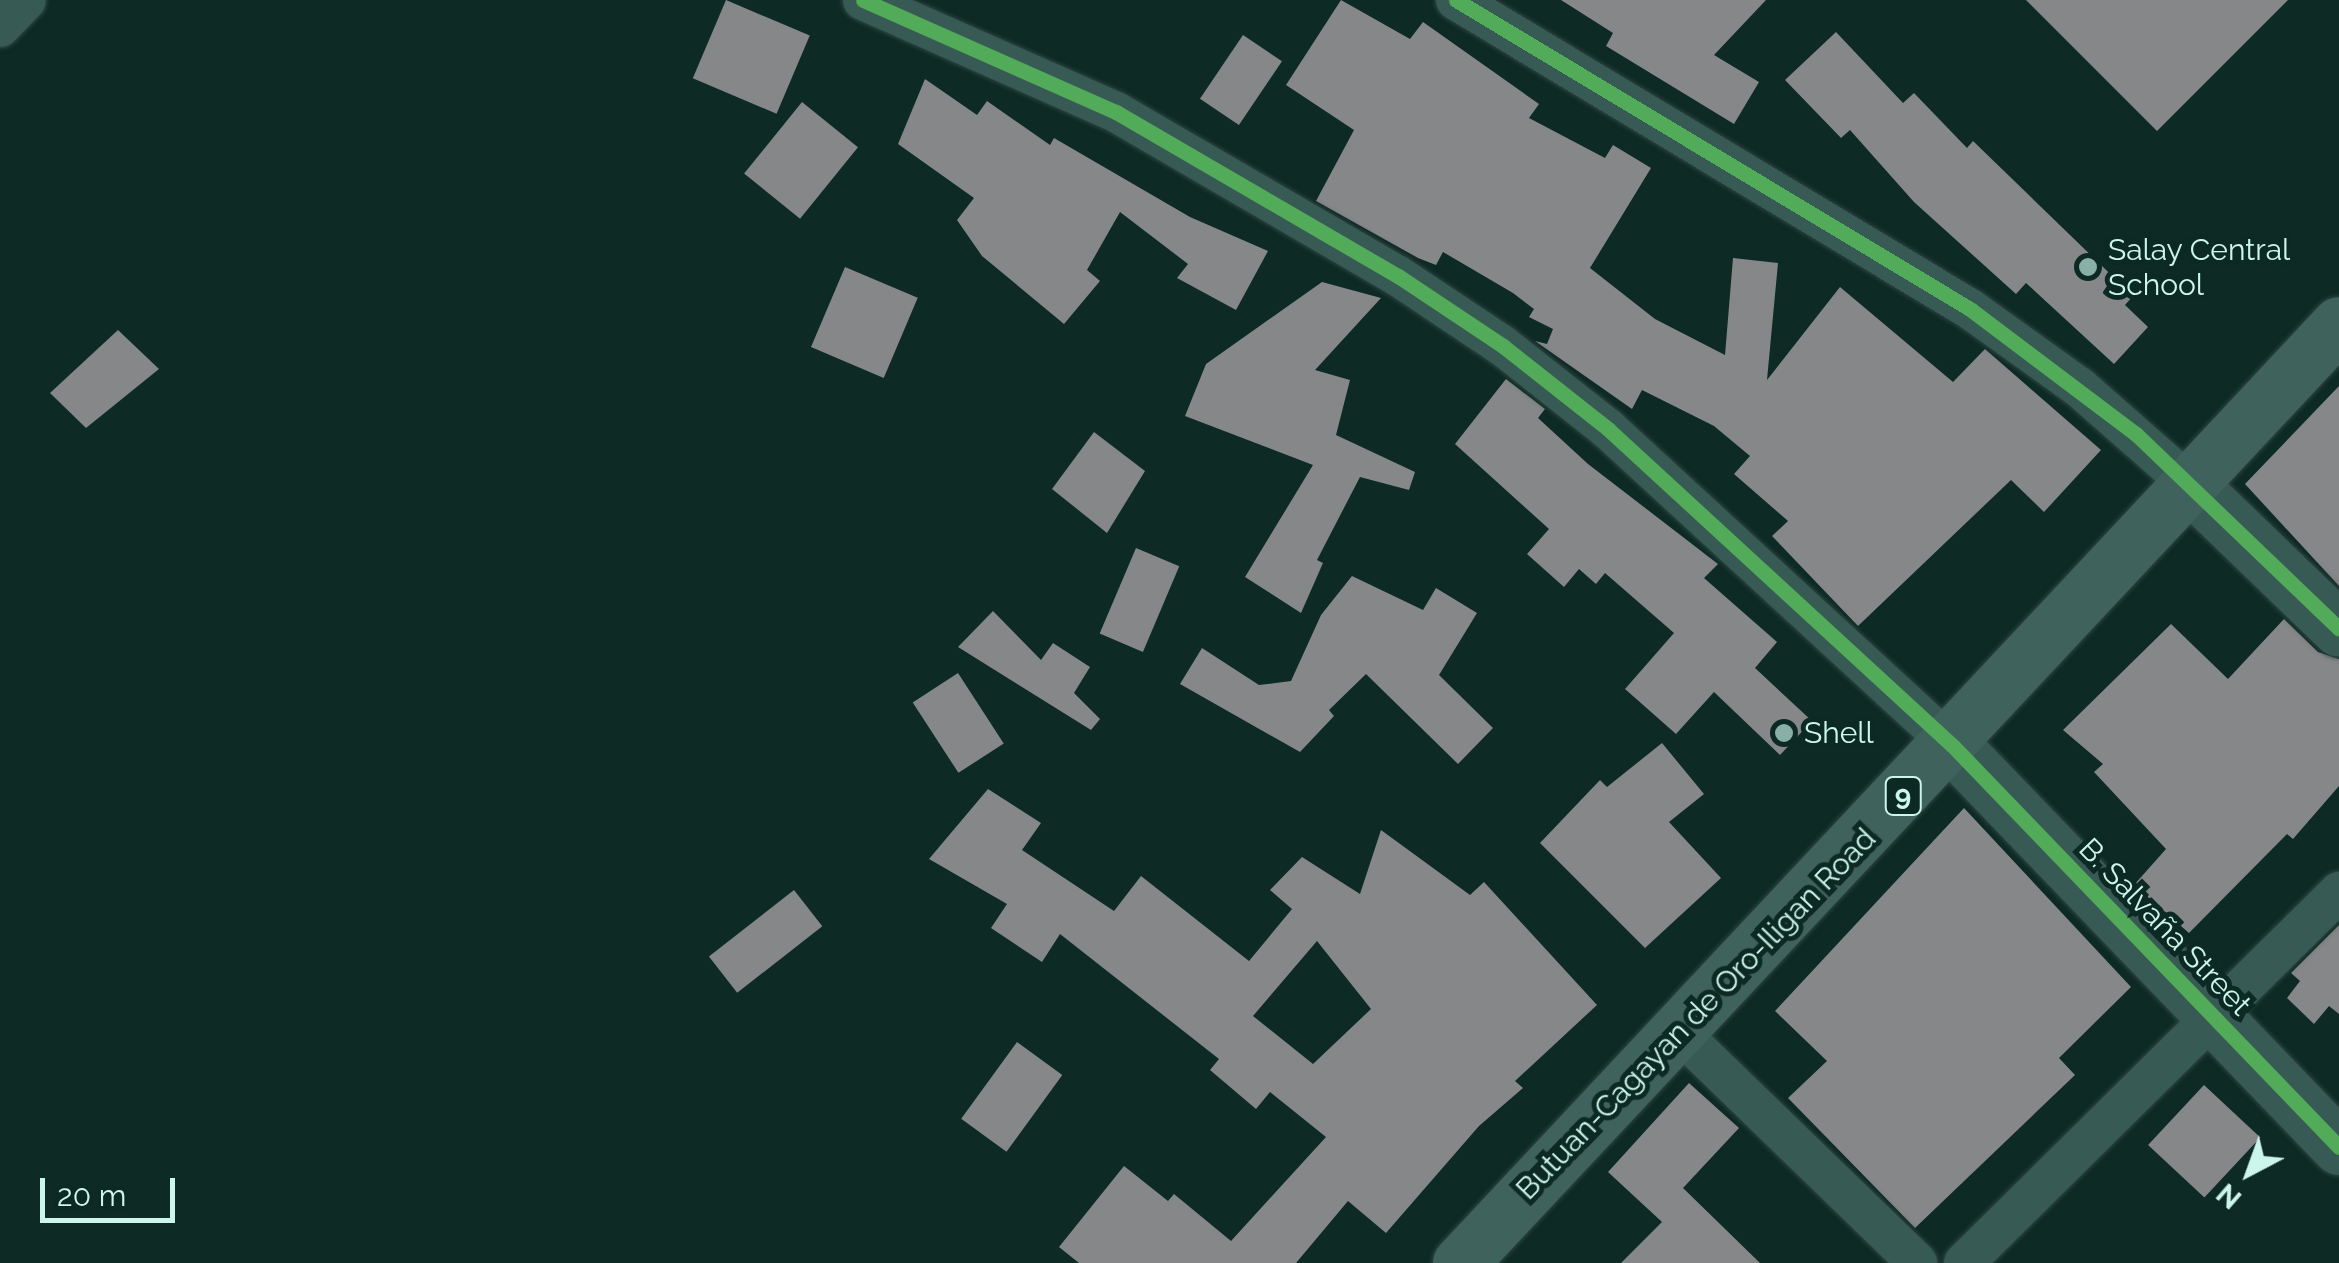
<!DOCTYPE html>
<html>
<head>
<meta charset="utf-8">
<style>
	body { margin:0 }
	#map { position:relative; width:2339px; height:1263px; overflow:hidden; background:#0d2a25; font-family:Raleway,sans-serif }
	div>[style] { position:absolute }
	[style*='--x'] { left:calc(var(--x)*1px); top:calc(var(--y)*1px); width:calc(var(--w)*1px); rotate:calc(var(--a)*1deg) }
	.building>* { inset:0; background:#858789; transform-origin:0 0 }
	.roads { filter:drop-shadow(0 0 2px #2e443f) drop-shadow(0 0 2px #2e443f) }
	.street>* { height:40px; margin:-20px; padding:0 20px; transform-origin:20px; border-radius:20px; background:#385a54 }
	.secondary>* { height:55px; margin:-27.5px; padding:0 27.5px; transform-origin:27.5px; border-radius:27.5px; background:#385a54 }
	.highway>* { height:55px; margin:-27.5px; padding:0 27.5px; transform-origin:27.5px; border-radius:27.5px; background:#3f635c }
	.cycleway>* { height:15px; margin:-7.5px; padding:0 7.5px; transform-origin:7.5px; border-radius:7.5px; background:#51ab58 }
	.dots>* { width:28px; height:28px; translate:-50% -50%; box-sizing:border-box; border:5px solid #0d2923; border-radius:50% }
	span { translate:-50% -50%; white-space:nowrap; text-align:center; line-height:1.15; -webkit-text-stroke:10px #0d2923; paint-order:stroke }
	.shield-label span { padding:2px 8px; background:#0d2923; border:2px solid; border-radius:8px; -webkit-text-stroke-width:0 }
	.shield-label { font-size:28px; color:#ccf6eb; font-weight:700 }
	.poi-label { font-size:30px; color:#ccf6eb }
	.left { translate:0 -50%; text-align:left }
	.street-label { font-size:30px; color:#ccf6eb }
	.north { position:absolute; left:2199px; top:1123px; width:100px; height:100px; -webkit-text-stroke:8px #0d2923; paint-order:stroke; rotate:221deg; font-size:28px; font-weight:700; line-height:40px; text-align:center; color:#ccf6eb }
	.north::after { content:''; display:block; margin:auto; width:35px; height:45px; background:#ccf6eb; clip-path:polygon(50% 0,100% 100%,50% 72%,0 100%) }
	.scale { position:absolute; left:40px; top:1178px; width:135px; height:45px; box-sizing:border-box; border:5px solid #ccf6eb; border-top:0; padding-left:12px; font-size:30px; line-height:35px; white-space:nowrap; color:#ccf6eb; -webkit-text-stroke:8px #0d2923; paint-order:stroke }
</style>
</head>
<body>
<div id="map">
	<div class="building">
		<div style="left:726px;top:0;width:91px;height:85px;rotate:23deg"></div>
		<div style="clip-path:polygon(1341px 0,1410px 39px,1423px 22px,1539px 104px,1529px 118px,1605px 158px,1613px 145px,1651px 168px,1590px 268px,1655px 319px,1725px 355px,1733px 258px,1778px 263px,1767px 380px,1840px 287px,1953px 382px,1985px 349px,2101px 450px,2044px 512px,2011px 480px,1858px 626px,1772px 536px,1788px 521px,1734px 474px,1750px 456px,1714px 426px,1642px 390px,1632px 409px,1535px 341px,1547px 344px,1553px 329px,1529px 317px,1534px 309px,1513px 293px,1443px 252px,1436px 265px,1418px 258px,1316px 201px,1354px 130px,1286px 85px)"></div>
		<div style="clip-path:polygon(1561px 0,1766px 0,1714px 55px,1759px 82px,1734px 124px,1606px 46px,1613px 33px)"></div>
		<div style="clip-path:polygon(2026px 0,2288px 0,2157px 131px)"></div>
		<div style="clip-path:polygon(1836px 32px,1903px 103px,1914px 93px,1967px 148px,1973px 141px,2133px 296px,2125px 305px,2148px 327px,2114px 364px,2026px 283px,2016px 294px,1914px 202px,1850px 130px,1841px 138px,1785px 80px)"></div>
		<div style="left:1243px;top:35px;width:47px;height:77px;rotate:34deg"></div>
		<div style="clip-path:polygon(925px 79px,977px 115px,987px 101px,1050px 145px,1054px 138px,1190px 217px,1268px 251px,1236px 310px,1177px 278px,1188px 264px,1120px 212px,1087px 270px,1100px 281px,1064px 324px,982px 256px,957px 220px,974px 198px,898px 144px)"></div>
		<div style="left:802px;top:102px;width:72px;height:92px;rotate:39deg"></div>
		<div style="left:845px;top:267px;width:79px;height:87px;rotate:23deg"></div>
		<div style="clip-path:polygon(1322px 282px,1381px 298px,1315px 370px,1350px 380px,1336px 435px,1415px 472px,1409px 490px,1360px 477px,1317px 560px,1323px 563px,1301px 613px,1245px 577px,1313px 465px,1185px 416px,1206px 364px)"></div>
		<div style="clip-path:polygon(118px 330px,159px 369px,86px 428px,50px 393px)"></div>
		<div style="clip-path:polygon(1506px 379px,1545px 409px,1538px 418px,1588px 464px,1718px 564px,1704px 578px,1777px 642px,1755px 668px,1812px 721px,1780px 755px,1714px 692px,1676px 734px,1625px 689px,1674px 633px,1605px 573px,1596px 584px,1579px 569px,1564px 587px,1527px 554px,1549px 529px,1455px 444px)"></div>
		<div style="clip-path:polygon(2339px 386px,2339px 586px,2245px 484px)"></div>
		<div style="clip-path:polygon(1094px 432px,1145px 471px,1107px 533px,1052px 489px)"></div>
		<div style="left:1136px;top:548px;width:47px;height:93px;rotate:23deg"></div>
		<div style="clip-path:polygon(1352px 576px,1423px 610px,1436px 588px,1477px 613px,1439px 675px,1493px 728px,1458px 764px,1366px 674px,1329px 710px,1334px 716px,1300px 752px,1180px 684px,1202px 648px,1259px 685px,1291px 681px,1321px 615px)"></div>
		<div style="clip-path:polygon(993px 611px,1041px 660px,1053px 643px,1090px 667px,1074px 693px,1100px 719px,1091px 730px,958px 647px)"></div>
		<div style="clip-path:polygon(2284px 619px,2318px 652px,2339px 659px,2339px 786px,2293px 839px,2287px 834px,2189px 933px,2134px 885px,2166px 849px,2094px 772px,2103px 764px,2063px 730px,2171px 624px,2228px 679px)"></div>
		<div style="left:958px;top:673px;width:84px;height:54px;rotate:57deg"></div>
		<div style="clip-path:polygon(1662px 743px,1704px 794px,1669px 822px,1721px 878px,1645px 948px,1540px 843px,1600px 780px,1607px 787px)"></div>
		<div style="clip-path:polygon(evenodd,988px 789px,1041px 823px,1022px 850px,1114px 911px,1141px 876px,1249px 961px,1292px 909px,1270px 890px,1302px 857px,1360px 894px,1381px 830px,1470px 895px,1484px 882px,1597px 1005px,1515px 1081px,1523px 1088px,1479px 1126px,1386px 1233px,1348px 1201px,1296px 1263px,1079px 1263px,1059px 1247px,1124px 1166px,1168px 1201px,1174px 1194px,1231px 1241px,1326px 1137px,1270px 1092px,1256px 1109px,1210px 1070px,1219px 1059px,1060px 934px,1042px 962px,991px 928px,1007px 904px,929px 859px,988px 789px,1317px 941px,1371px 1009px,1313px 1064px,1253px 1016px,1317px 941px)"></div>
		<div style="clip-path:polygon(1964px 808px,2131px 987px,2059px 1058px,2075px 1075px,1915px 1228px,1788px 1098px,1827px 1061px,1775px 1011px)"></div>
		<div style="left:794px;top:890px;width:46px;height:108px;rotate:52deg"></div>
		<div style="clip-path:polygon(2339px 925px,2339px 1014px,2329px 1006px,2314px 1024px,2287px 998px,2300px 981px,2291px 973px)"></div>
		<div style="left:1017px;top:1042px;width:56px;height:95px;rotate:36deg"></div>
		<div style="clip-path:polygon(1689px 1083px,1739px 1128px,1683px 1188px,1760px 1263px,1621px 1263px,1662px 1222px,1608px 1172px)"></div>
		<div style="left:2204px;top:1085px;width:77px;height:82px;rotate:43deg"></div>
	</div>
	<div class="roads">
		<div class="street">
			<div style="--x:863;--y:0;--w:277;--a:23.9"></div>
			<div style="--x:1116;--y:112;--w:326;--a:30.2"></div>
			<div style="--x:1398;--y:276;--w:126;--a:33.7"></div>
			<div style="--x:1503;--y:346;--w:134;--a:38.3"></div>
			<div style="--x:1608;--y:429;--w:467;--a:42.6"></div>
			<div style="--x:1456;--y:0;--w:600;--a:31.01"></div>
			<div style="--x:1970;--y:309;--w:134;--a:35.6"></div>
			<div style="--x:2079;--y:387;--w:144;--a:41.3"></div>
			<div style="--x:0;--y:27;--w:37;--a:-46"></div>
			<div style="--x:1678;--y:1031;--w:333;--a:44.1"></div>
			<div style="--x:1964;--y:1263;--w:528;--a:-44.69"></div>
		</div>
		<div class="secondary">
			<div style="--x:2187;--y:482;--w:211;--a:44"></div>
			<div style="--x:1952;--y:745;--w:558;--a:46.09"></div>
		</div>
		<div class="highway">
			<div style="--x:1460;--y:1263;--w:1286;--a:-46.89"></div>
		</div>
	</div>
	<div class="cycleway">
		<div style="--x:863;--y:0;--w:277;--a:23.9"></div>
		<div style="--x:1116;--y:112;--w:326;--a:30.2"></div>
		<div style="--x:1398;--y:276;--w:126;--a:33.7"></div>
		<div style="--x:1503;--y:346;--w:134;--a:38.3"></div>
		<div style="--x:1608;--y:429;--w:467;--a:42.6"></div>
		<div style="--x:1952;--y:745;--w:558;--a:46.09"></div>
		<div style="--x:1456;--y:0;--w:600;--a:31.01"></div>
		<div style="--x:1970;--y:309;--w:208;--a:37"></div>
		<div style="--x:2136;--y:434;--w:281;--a:43.8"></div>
	</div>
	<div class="dots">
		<div style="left:2088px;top:267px;background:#89afa6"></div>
		<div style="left:1784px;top:733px;background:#89afa6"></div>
	</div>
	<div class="shield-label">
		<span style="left:1903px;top:796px">9</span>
	</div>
	<div class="poi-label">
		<span class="left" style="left:2108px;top:267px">Salay Central<br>School</span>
		<span class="left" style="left:1804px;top:733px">Shell</span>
	</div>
	<div class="street-label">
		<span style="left:2165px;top:927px;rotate:46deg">B. Salvaña Street</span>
		<span style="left:1696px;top:1014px;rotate:-46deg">Butuan-Cagayan de Oro-Iligan Road</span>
	</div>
	<div class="north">N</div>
	<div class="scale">20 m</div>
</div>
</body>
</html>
